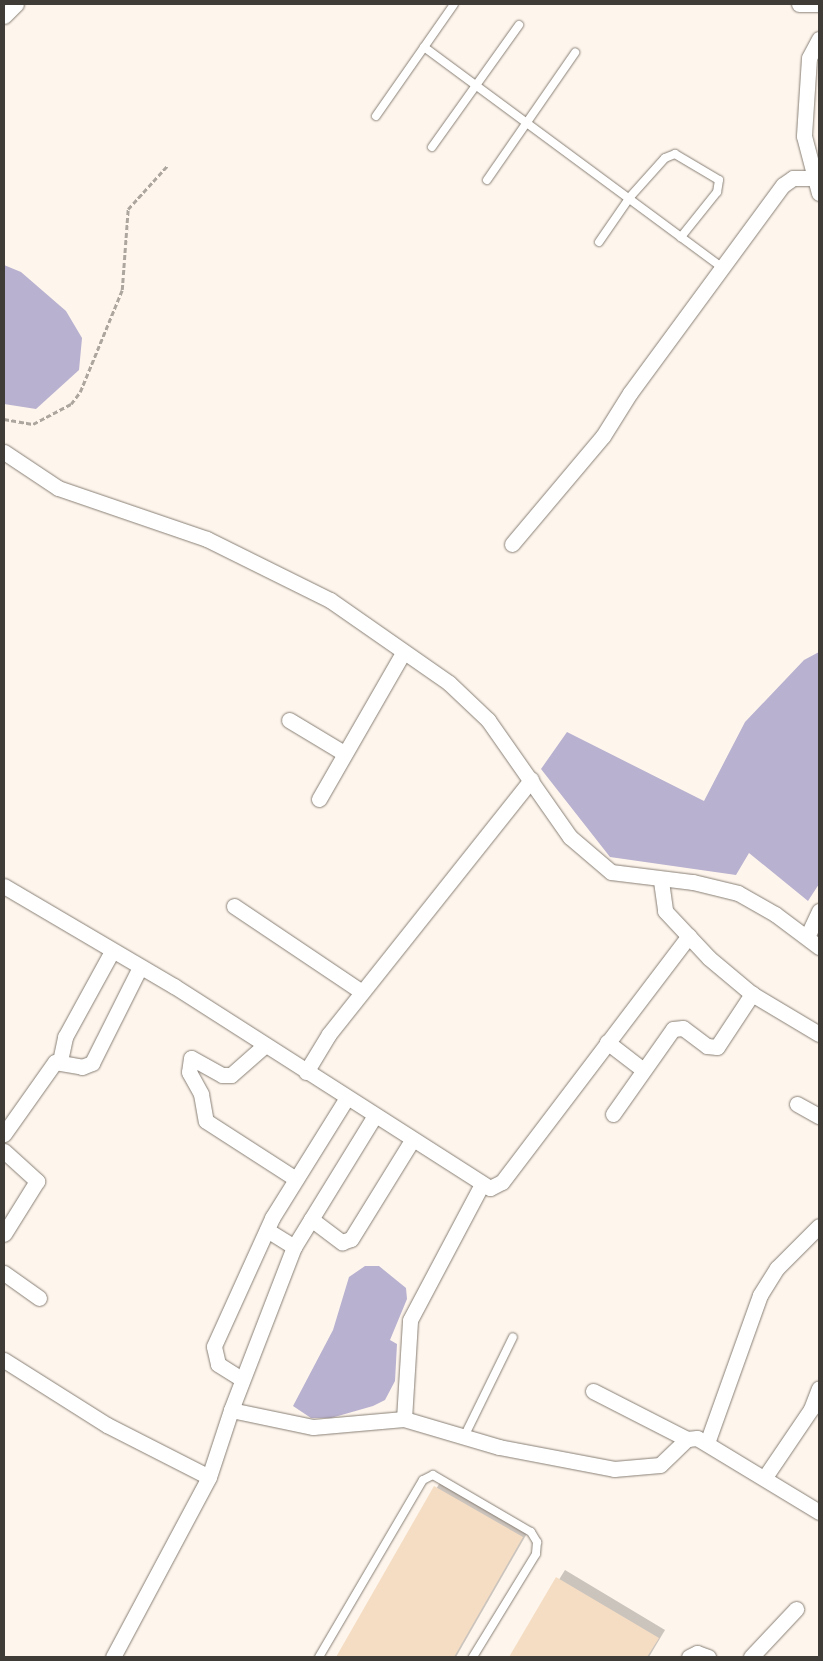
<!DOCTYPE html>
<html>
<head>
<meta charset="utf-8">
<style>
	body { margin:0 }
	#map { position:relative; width:823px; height:1661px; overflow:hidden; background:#fef6ed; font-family:"Sofia Sans Condensed",sans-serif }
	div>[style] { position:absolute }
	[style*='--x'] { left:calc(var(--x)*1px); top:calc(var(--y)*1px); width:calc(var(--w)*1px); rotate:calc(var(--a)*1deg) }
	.water>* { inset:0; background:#b8b1cf }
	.shadow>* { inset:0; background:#0003 }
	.building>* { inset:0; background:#f5ddc4 }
	.path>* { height:2.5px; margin-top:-1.25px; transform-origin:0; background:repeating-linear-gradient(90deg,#aca69f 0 5px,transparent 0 7.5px) }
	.roads { filter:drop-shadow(0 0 1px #887f75) drop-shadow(0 0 1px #887f75) }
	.lane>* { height:8px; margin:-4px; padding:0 4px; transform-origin:4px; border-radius:4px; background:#fff }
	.street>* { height:15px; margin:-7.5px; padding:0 7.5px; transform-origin:7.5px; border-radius:7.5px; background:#fff }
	span { translate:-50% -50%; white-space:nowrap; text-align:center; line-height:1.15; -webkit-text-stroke:4px #fff; paint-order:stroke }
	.frame { position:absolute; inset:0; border:5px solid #3f3b37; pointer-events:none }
</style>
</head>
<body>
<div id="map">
	<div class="water">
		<div style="clip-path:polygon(4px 265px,21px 272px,66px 311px,82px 338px,79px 370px,36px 409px,4px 404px)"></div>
		<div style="clip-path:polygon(819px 652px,819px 884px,808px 901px,749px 853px,736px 875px,610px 857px,541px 769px,567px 732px,704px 801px,745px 722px,804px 660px)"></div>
		<div style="clip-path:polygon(365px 1266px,379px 1266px,406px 1288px,407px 1299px,390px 1340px,397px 1344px,395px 1381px,385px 1400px,373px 1406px,331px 1418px,311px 1418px,293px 1406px,333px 1330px,349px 1277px)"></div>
	</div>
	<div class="shadow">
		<div style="clip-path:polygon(442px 1479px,529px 1530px,456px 1657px,337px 1657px)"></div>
		<div style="clip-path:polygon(565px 1570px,665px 1630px,649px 1657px,511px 1657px)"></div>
	</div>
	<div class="building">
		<div style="clip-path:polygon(434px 1486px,523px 1537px,454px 1657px,336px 1657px)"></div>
		<div style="clip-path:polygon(556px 1577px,659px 1638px,647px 1657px,509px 1657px)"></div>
	</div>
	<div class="path">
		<div style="--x:4;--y:419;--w:29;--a:10"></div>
		<div style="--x:33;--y:424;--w:43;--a:-27.8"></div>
		<div style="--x:71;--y:404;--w:15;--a:-53"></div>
		<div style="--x:80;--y:392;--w:110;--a:-67.6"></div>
		<div style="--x:122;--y:290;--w:81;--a:-85.8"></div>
		<div style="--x:128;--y:209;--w:58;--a:-47.8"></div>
	</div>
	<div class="roads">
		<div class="lane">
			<div style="--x:424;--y:47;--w:370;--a:36.5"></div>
			<div style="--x:376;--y:116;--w:136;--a:-55.1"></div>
			<div style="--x:432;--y:147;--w:150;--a:-54.5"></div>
			<div style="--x:487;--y:180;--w:155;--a:-55.3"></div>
			<div style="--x:599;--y:242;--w:55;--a:-55.4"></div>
			<div style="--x:630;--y:197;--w:52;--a:-48.1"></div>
			<div style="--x:665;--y:158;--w:11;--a:-22"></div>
			<div style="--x:675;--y:154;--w:51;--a:30.6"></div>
			<div style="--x:719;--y:180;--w:12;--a:99"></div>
			<div style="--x:717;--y:192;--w:58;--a:128.7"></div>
			<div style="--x:464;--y:1437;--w:111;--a:-63.9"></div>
			<div style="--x:319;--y:1657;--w:205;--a:-59.6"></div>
			<div style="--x:423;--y:1480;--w:11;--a:-27"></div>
			<div style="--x:433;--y:1475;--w:113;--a:30.2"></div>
			<div style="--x:531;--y:1532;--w:12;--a:59"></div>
			<div style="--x:537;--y:1542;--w:12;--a:95"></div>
			<div style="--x:536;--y:1554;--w:121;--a:121.5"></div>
		</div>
		<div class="street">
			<div style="--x:799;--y:4;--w:20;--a:0"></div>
			<div style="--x:4;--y:16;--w:17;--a:-45"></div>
			<div style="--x:819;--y:39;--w:21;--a:118"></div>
			<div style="--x:809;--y:58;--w:78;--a:93.7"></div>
			<div style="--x:804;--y:136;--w:59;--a:75.3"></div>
			<div style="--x:4;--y:452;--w:65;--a:33.7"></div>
			<div style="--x:58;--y:488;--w:157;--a:18.9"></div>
			<div style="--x:207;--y:539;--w:137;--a:26.4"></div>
			<div style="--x:330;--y:600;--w:145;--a:34.9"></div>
			<div style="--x:449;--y:683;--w:54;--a:43.5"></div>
			<div style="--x:488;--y:720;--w:143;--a:55"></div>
			<div style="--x:570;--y:837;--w:54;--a:40.5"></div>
			<div style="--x:611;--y:872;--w:83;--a:7"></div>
			<div style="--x:693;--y:882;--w:46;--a:13.7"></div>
			<div style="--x:738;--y:893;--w:43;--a:29.6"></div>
			<div style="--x:775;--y:914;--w:55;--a:36.9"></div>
			<div style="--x:512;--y:544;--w:141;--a:-49.9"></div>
			<div style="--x:603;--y:436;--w:51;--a:-57.9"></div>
			<div style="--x:630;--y:393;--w:258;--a:-53.7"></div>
			<div style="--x:783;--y:185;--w:12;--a:-35"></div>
			<div style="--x:793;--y:178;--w:21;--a:0"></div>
			<div style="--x:289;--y:720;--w:64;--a:31"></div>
			<div style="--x:319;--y:799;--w:168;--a:-60.1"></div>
			<div style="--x:661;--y:881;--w:30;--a:82"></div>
			<div style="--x:665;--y:911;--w:64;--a:46.9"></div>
			<div style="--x:709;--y:958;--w:56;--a:39.9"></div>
			<div style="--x:752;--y:994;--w:78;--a:30.8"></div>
			<div style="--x:4;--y:886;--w:197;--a:30.5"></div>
			<div style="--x:174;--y:986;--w:375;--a:32.6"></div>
			<div style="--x:490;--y:1188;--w:13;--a:-27"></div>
			<div style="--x:502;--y:1182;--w:309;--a:-52.8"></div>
			<div style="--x:234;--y:906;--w:154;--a:33.9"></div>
			<div style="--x:807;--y:937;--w:29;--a:-65"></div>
			<div style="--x:607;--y:1042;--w:44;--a:37.6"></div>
			<div style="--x:264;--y:1046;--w:44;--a:138.7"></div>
			<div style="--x:231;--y:1075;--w:9;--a:180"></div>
			<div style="--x:222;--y:1075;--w:35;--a:-151"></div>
			<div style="--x:191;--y:1058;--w:14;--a:98"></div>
			<div style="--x:189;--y:1072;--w:25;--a:61"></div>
			<div style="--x:201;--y:1094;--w:27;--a:80"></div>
			<div style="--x:206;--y:1121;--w:107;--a:32.8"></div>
			<div style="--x:60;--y:1061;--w:25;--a:-78"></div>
			<div style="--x:65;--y:1037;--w:98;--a:-61.3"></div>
			<div style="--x:306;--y:1072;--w:44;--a:-58.8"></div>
			<div style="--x:329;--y:1034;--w:325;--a:-51.5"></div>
			<div style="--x:797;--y:1104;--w:25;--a:29"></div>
			<div style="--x:613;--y:1114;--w:104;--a:-54.8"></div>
			<div style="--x:673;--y:1029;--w:10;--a:-6"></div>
			<div style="--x:683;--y:1028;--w:30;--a:37"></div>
			<div style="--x:707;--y:1046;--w:10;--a:6"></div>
			<div style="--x:717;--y:1047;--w:64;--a:-56.6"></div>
			<div style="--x:4;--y:1134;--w:88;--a:-54.7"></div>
			<div style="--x:55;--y:1062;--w:27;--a:10"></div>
			<div style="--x:82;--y:1067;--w:11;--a:-22"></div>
			<div style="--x:92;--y:1063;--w:107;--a:-63.4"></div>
			<div style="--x:4;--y:1151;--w:45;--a:42.3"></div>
			<div style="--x:37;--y:1181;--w:62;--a:121.9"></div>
			<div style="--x:311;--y:1219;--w:39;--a:37"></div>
			<div style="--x:342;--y:1242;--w:9;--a:-18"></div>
			<div style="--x:351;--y:1239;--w:114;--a:-58.3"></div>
			<div style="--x:267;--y:1230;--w:32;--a:32"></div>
			<div style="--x:4;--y:1273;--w:43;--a:35.5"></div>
			<div style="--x:4;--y:1360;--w:122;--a:32.3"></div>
			<div style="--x:107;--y:1425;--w:114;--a:27"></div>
			<div style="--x:240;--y:1378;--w:26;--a:-148"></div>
			<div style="--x:218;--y:1364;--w:18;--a:-103"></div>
			<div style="--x:214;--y:1346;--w:141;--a:-65.6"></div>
			<div style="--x:272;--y:1218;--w:140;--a:-58.1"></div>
			<div style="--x:593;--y:1391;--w:106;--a:27.1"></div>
			<div style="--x:231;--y:1410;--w:175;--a:-68.9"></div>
			<div style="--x:294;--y:1247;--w:153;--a:-58.4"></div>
			<div style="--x:404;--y:1419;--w:99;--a:16.4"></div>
			<div style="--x:499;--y:1447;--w:117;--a:10.8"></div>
			<div style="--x:614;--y:1469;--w:46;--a:-5"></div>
			<div style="--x:660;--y:1465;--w:37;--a:-44"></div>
			<div style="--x:687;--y:1439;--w:10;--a:-6"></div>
			<div style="--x:697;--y:1438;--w:143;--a:31.2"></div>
			<div style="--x:707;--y:1443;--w:157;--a:-70.3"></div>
			<div style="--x:760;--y:1295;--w:32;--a:-58"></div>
			<div style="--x:777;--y:1268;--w:59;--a:-45"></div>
			<div style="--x:765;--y:1477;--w:82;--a:-55.9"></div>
			<div style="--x:811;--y:1409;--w:22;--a:-69"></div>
			<div style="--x:113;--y:1657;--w:204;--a:-61.9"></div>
			<div style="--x:209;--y:1477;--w:71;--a:-71.8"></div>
			<div style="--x:231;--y:1410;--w:84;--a:11.7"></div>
			<div style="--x:313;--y:1427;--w:91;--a:-5"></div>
			<div style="--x:404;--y:1419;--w:99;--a:-86.5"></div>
			<div style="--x:410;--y:1320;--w:152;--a:-62.1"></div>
			<div style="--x:689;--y:1657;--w:9;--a:-27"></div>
			<div style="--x:697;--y:1653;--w:12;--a:20"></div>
			<div style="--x:751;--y:1657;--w:66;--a:-46.8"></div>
		</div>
	</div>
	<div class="frame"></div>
</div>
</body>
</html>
